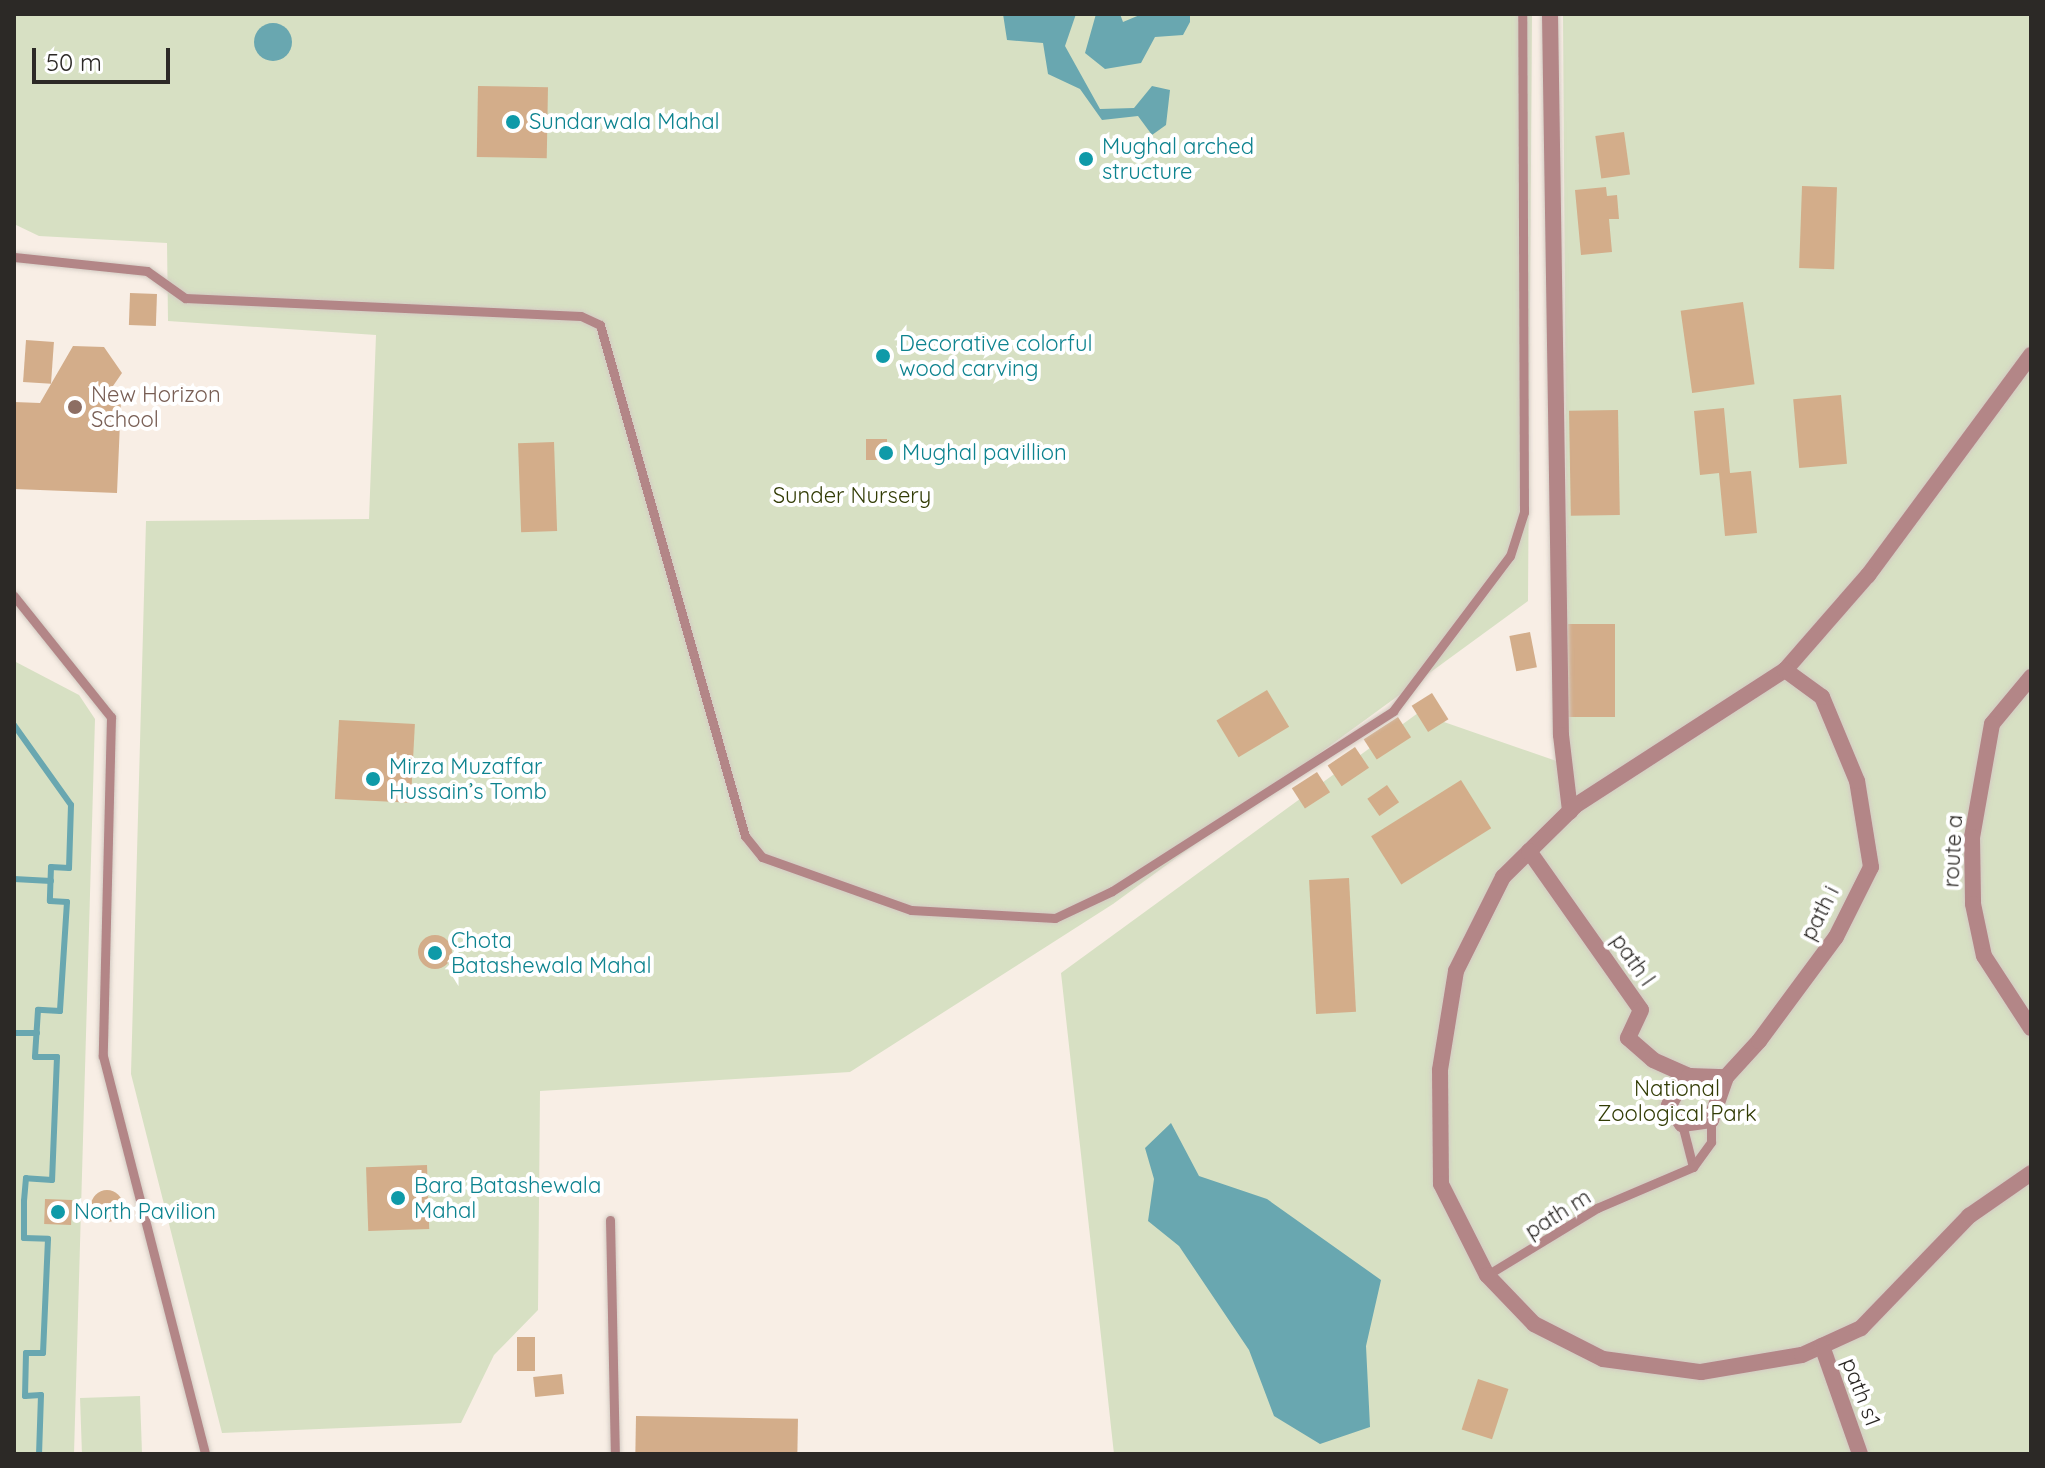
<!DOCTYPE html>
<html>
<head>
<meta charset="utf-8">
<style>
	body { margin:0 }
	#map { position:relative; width:2045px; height:1468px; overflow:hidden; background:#f8eee5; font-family:Quicksand,sans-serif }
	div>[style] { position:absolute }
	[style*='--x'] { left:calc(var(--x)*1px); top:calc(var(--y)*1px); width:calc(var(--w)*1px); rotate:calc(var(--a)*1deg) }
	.green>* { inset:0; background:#d7e0c3; transform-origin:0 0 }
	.water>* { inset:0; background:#69a7b0 }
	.round { border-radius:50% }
	.stream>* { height:6px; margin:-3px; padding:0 3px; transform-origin:3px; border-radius:3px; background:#69a7b0 }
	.building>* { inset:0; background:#d3ad8a; transform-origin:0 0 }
	.roads { filter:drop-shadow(0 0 2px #d3cbc3) drop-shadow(0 0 2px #d3cbc3) }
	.lane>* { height:9px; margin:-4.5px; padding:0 4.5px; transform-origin:4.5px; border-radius:4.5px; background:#b38687 }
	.street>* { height:16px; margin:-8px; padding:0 8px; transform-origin:8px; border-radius:8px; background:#b38687 }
	.dots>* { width:22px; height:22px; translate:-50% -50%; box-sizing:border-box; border:4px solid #fff; border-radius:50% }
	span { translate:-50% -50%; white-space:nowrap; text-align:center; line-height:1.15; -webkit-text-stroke:8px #fff; paint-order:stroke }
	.culture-label { font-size:22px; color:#0d838f }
	.left { translate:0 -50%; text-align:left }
	.education-label { font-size:22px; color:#785e54 }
	.park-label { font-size:22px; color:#323c05 }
	.street-label { font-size:22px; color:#2c2926 }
	.frame { position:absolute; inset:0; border:16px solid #2c2926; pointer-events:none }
	.scale { position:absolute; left:32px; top:48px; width:138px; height:36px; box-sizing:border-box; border:4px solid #2c2926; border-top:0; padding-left:10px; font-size:24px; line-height:28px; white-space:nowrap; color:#2c2926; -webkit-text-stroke:6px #fff; paint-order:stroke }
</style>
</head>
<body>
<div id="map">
	<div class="green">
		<div style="clip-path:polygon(14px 14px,1532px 14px,1528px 601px,1113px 904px,850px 1072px,540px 1091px,538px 1310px,494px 1355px,461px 1423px,222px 1433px,131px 1074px,146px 521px,369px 519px,376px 335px,168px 321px,167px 243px,39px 236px,14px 224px)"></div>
		<div style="clip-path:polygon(1563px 14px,2031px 14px,2031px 1454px,1114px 1454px,1061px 973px,1418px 713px,1568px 765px)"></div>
		<div style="clip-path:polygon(14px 661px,79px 695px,95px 719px,74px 1454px,14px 1454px)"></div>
		<div style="left:140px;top:1396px;width:58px;height:60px;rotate:88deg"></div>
	</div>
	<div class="water">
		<div style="clip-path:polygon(1003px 14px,1076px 14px,1065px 46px,1100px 109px,1134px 108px,1152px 86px,1170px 90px,1166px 125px,1152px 135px,1138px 116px,1102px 120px,1080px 89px,1048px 74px,1043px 43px,1007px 40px)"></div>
		<div style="clip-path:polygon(1096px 14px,1120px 14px,1123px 22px,1142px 14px,1190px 14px,1190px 22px,1183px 35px,1155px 37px,1141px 63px,1105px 69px,1085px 53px)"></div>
		<div class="round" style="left:254px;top:23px;width:38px;height:38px"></div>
		<div style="clip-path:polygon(1171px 1123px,1199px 1176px,1267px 1199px,1381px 1280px,1366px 1346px,1370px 1427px,1320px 1444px,1274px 1416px,1249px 1350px,1179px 1246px,1148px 1221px,1154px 1179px,1145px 1148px)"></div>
	</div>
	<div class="stream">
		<div style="--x:14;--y:725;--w:98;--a:54.5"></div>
		<div style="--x:71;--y:805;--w:63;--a:91.8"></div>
		<div style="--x:69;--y:868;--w:18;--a:-177"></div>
		<div style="--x:51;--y:867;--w:34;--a:92"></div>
		<div style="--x:50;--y:901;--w:17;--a:3"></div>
		<div style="--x:67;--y:902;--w:109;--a:93.7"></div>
		<div style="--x:60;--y:1011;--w:22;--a:-177"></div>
		<div style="--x:38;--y:1010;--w:47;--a:93.7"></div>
		<div style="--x:35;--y:1057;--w:22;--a:0"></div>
		<div style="--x:57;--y:1057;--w:123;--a:92.3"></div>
		<div style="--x:52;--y:1180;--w:26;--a:-176"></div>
		<div style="--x:26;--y:1178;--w:23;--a:95"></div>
		<div style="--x:24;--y:1201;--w:37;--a:90"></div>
		<div style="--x:24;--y:1238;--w:24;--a:2"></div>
		<div style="--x:48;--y:1239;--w:114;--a:92.5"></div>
		<div style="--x:43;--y:1353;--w:17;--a:180"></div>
		<div style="--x:26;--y:1353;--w:43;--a:91.3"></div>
		<div style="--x:25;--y:1396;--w:16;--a:-4"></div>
		<div style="--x:41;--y:1395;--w:59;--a:91.9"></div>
		<div style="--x:14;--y:879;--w:37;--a:3"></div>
		<div style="--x:14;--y:1033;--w:23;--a:0"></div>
	</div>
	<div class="building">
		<div style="left:478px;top:86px;width:70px;height:71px;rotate:1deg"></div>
		<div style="left:1624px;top:132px;width:43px;height:29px;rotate:82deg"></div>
		<div style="left:1802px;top:186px;width:35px;height:82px;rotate:2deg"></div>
		<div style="clip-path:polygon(1606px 187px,1607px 196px,1617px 195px,1619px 219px,1609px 219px,1612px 252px,1581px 255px,1575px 190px)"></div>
		<div style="left:130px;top:293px;width:27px;height:32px;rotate:2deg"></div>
		<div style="left:1743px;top:302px;width:83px;height:63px;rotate:82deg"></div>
		<div style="left:26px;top:340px;width:28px;height:42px;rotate:4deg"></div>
		<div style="clip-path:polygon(73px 346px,104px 347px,122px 373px,113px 386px,121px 399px,117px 493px,14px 489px,14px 402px,40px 403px)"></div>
		<div style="left:1841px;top:395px;width:69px;height:48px;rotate:85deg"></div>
		<div style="clip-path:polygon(1724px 408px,1730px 473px,1751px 471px,1757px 533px,1725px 536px,1719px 473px,1700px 475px,1694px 411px)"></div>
		<div style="left:1618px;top:410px;width:105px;height:49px;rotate:89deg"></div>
		<div style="left:866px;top:439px;width:21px;height:21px"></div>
		<div style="left:554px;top:442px;width:89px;height:36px;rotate:88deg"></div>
		<div style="left:1568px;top:624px;width:47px;height:93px"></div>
		<div style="left:1530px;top:632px;width:36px;height:21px;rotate:79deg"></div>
		<div style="left:1267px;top:690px;width:43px;height:59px;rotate:59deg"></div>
		<div style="left:1432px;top:693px;width:31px;height:24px;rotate:58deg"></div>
		<div style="left:1398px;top:717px;width:24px;height:41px;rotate:57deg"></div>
		<div style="left:339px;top:720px;width:76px;height:79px;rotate:3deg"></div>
		<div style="left:1355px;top:747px;width:25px;height:33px;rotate:56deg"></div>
		<div style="left:1317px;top:772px;width:24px;height:30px;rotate:57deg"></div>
		<div style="left:1461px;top:780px;width:57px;height:106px;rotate:58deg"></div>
		<div style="left:1387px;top:785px;width:21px;height:24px;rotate:55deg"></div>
		<div style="left:1349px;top:878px;width:134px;height:40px;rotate:87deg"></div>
		<div class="round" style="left:418px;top:935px;width:34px;height:34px"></div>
		<div style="left:427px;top:1165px;width:64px;height:61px;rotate:88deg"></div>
		<div class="round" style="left:91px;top:1190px;width:32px;height:32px"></div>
		<div style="left:45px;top:1199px;width:27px;height:25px;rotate:2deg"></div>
		<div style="left:517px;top:1337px;width:18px;height:34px"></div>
		<div style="left:562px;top:1374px;width:20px;height:29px;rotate:84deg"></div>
		<div style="left:1478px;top:1379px;width:32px;height:53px;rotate:18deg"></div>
		<div style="left:636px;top:1416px;width:162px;height:38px;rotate:1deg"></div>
	</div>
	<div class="roads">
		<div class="lane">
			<div style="--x:14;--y:257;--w:134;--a:6"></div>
			<div style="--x:147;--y:271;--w:47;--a:35.4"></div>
			<div style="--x:185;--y:298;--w:396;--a:2.6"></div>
			<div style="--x:581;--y:316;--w:21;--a:25"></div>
			<div style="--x:600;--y:325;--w:531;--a:74.16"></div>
			<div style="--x:745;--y:836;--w:27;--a:51"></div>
			<div style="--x:762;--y:857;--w:158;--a:19.6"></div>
			<div style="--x:911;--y:910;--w:144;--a:3.2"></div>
			<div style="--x:1055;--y:918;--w:63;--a:-25.3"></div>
			<div style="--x:1112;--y:891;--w:334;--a:-32.6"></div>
			<div style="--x:1393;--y:711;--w:194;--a:-53"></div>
			<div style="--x:1510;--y:556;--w:46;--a:-72.3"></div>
			<div style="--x:1524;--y:512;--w:498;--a:-90.2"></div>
			<div style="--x:14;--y:596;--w:155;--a:51.3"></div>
			<div style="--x:111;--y:717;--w:339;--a:91.4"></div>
			<div style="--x:103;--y:1056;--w:411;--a:75.6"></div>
			<div style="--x:1682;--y:1124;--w:44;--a:75.7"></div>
			<div style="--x:610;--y:1220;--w:234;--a:88.8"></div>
			<div style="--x:1487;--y:1275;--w:129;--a:-31.3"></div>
			<div style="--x:1597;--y:1208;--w:104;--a:-23.1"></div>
			<div style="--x:1693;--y:1167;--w:31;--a:-54"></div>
			<div style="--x:1711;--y:1142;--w:22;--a:-90"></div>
		</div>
		<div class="street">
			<div style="--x:1550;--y:14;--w:721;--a:89.13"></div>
			<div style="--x:1561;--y:735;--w:77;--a:83.2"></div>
			<div style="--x:2031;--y:355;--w:274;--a:126.5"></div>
			<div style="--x:1868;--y:575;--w:126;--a:131.1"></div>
			<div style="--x:1785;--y:670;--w:250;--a:147.1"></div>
			<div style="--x:1575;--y:806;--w:101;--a:135.4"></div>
			<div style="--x:1503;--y:877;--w:105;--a:116.6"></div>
			<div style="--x:1456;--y:971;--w:100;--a:99.2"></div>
			<div style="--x:1440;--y:1070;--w:114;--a:89.5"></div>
			<div style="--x:1441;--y:1184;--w:102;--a:63.2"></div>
			<div style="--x:1487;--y:1275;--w:68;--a:46.2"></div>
			<div style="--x:1534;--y:1324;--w:77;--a:26.9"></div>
			<div style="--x:1603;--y:1359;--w:99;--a:7.6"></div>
			<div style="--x:1701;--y:1372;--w:102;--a:-9.6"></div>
			<div style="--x:1802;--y:1355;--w:65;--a:-24.6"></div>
			<div style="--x:1861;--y:1328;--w:156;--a:-46"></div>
			<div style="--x:1969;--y:1216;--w:75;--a:-34.7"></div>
			<div style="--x:2031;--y:677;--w:61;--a:129.7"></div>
			<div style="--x:1992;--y:724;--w:115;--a:100"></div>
			<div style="--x:1972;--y:837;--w:67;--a:89.1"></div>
			<div style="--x:1973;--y:904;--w:53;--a:78.1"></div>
			<div style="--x:1984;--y:956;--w:86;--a:56.9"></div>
			<div style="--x:1529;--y:851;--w:194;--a:54.8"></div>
			<div style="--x:1641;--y:1010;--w:31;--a:115"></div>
			<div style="--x:1628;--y:1038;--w:33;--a:41"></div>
			<div style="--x:1653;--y:1060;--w:39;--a:24"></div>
			<div style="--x:1726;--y:1077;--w:46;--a:109.2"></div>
			<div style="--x:1711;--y:1120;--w:29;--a:172"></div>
			<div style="--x:1682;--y:1124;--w:23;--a:-124"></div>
			<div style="--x:1669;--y:1105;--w:20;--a:-60"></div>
			<div style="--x:1679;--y:1088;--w:16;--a:-50"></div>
			<div style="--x:1689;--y:1076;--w:37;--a:2"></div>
			<div style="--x:1726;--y:1077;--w:49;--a:-47.5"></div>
			<div style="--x:1759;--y:1041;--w:129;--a:-53.5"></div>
			<div style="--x:1836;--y:937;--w:78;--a:-63.4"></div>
			<div style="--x:1871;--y:867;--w:87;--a:-99.2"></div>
			<div style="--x:1857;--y:781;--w:91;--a:-112.6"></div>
			<div style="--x:1822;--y:697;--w:46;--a:-143.9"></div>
			<div style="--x:1822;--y:1346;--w:114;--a:70.6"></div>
		</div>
	</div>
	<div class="dots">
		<div style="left:513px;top:122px;background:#0f9aa8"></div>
		<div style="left:1086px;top:159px;background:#0f9aa8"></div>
		<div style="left:883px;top:356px;background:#0f9aa8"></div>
		<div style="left:75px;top:407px;background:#8d6e63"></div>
		<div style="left:886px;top:453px;background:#0f9aa8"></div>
		<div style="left:373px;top:779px;background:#0f9aa8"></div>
		<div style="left:435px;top:953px;background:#0f9aa8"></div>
		<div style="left:398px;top:1198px;background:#0f9aa8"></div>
		<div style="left:58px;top:1212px;background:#0f9aa8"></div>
	</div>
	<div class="culture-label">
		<span class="left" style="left:529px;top:122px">Sundarwala Mahal</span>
		<span class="left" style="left:1102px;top:159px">Mughal arched<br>structure</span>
		<span class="left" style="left:899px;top:356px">Decorative colorful<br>wood carving</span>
		<span class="left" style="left:902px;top:453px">Mughal pavillion</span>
		<span class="left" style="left:389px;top:779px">Mirza Muzaffar<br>Hussain’s Tomb</span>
		<span class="left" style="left:451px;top:953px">Chota<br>Batashewala Mahal</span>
		<span class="left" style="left:414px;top:1198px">Bara Batashewala<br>Mahal</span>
		<span class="left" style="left:74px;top:1212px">North Pavilion</span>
	</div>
	<div class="education-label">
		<span class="left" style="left:91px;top:407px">New Horizon<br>School</span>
	</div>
	<div class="park-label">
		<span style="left:852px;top:496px">Sunder Nursery</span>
		<span style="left:1677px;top:1101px">National<br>Zoological Park</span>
	</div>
	<div class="street-label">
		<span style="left:1953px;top:851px;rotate:-87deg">route a</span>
		<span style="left:1820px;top:913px;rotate:-63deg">path i</span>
		<span style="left:1633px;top:960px;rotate:55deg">path l</span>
		<span style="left:1558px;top:1214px;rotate:-32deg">path m</span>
		<span style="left:1861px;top:1392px;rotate:69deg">path s1</span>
	</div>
	<div class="frame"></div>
	<div class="scale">50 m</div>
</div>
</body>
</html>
